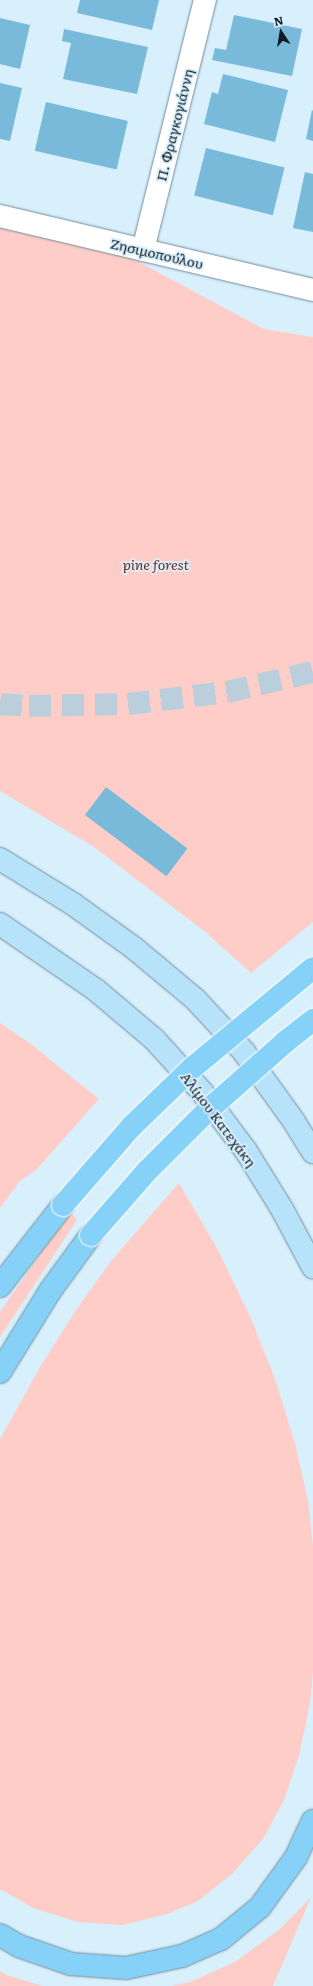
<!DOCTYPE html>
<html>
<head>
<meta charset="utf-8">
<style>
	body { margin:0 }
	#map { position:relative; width:313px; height:1986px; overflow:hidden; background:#d8effc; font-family:Literata,serif }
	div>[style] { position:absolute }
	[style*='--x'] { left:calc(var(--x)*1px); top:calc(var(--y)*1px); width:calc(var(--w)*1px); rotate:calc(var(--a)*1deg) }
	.green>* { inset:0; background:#fecdc7 }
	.building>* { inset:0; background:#79badb; transform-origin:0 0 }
	.highway-tunnel>* { height:22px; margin-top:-11px; transform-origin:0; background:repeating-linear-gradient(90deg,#bacfdb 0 22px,transparent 0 33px) }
	.roads { filter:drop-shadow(0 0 1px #728d9b) drop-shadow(0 0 1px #728d9b) }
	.minor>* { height:22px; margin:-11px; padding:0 11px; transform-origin:11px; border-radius:11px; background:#fff }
	.major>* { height:22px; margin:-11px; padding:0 11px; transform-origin:11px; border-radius:11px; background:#b6e3fa }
	.highway>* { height:22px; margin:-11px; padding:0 11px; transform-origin:11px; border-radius:11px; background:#86d1f7 }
	.bridges { filter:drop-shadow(0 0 1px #fff) drop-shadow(0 0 1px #fff) }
	.highway-bridge>* { height:22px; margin:-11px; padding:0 11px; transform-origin:11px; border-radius:11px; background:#86d1f7 }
	span { translate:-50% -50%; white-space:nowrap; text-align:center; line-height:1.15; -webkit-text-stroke:3.5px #d8effc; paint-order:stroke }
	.street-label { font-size:14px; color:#121c22 }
	.park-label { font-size:14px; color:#762824; font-style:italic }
	.north { position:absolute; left:261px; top:12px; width:40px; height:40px; -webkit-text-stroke:3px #d8effc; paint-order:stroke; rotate:348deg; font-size:11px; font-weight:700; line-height:16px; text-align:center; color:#121c22 }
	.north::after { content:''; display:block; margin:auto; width:14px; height:18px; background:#121c22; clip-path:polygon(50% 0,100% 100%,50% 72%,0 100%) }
</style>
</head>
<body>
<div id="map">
	<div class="green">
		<div style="clip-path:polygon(0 224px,96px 239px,264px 329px,313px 337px,313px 922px,251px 973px,204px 931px,94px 847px,0 791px)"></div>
		<div style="clip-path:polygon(0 1023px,31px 1044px,99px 1099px,36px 1170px,20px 1181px,0 1208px)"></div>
		<div style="clip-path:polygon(179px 1183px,219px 1252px,252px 1321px,275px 1379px,295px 1443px,308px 1501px,313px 1546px,313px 1671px,310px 1703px,299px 1755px,284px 1800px,263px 1839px,232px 1874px,198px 1901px,167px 1914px,123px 1925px,78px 1922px,33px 1908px,0 1889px,0 1439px,40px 1367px,76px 1310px,111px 1261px)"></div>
		<div style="clip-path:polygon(70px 1211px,77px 1220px,0 1337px,0 1312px)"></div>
		<div style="clip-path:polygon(311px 1897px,273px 1986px,171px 1986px,190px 1982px,235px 1962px,280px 1929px)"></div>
		<div style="clip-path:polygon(0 1971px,6px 1975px,43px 1986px,0 1986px)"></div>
	</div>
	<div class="building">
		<div style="clip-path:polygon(80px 0,159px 0,152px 30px,77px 13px)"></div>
		<div style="clip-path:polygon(234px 15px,302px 29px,292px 76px,212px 60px,215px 48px,226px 50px)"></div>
		<div style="clip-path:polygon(0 18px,30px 25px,20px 69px,0 64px)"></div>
		<div style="clip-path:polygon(64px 29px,148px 47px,137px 94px,63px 79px,71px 43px,62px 41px)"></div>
		<div style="clip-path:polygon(223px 74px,288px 90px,275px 142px,204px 124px,212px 92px,218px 94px)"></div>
		<div style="clip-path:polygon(0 83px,22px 88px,10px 141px,0 139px)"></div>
		<div style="left:46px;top:102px;width:84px;height:50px;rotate:13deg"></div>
		<div style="clip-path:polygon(312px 110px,313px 111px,313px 141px,306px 139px)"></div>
		<div style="left:206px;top:148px;width:81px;height:49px;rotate:14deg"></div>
		<div style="clip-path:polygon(305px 172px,313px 174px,313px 232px,293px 228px)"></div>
		<div style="left:106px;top:787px;width:102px;height:35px;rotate:37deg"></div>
	</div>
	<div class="highway-tunnel">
		<div style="--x:0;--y:704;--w:29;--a:4"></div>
		<div style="--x:29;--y:706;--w:99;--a:-1.2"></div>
		<div style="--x:128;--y:704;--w:100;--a:-6.9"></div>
		<div style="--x:227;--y:692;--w:88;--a:-13.1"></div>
	</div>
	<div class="roads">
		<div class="minor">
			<div style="--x:0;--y:216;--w:322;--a:13.3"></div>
			<div style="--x:143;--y:250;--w:258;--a:-76.1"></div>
		</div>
		<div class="major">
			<div style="--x:0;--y:859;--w:86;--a:31.7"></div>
			<div style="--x:73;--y:904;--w:75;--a:35.8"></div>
			<div style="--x:134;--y:948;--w:80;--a:39.9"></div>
			<div style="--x:195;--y:999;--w:72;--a:47.2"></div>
			<div style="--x:244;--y:1052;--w:84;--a:54.2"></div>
			<div style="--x:293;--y:1120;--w:38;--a:58"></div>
			<div style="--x:0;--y:924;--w:116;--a:34.5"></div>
			<div style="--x:96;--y:990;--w:76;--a:40.2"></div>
			<div style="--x:154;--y:1039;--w:72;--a:47.8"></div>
			<div style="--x:202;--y:1092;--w:74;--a:53.3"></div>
			<div style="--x:246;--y:1151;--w:68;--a:58.2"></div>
			<div style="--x:282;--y:1209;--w:66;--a:61.9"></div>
		</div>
		<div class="highway">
			<div style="--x:0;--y:1286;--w:103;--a:-52.1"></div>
			<div style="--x:0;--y:1372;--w:95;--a:-58.3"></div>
			<div style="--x:50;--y:1291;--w:69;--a:-53.8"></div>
			<div style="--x:0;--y:1935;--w:22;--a:30"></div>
			<div style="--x:19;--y:1946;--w:55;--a:19.1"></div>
			<div style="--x:71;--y:1964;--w:55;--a:4.2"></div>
			<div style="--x:126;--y:1968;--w:57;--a:-12.1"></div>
			<div style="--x:182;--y:1956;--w:43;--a:-23.6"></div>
			<div style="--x:221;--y:1939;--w:50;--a:-39.4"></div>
			<div style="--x:260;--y:1907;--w:62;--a:-54.2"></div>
			<div style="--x:296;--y:1857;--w:40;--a:-65"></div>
		</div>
	</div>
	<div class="bridges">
		<div class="highway-bridge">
			<div style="--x:63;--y:1205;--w:103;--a:-48.9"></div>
			<div style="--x:131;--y:1127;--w:83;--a:-44"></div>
			<div style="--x:191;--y:1069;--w:158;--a:-39.6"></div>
			<div style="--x:91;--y:1235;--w:85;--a:-48.8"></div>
			<div style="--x:147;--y:1171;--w:86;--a:-45"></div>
			<div style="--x:208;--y:1110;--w:103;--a:-41.4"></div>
			<div style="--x:285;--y:1042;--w:36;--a:-38"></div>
		</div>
	</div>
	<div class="street-label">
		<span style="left:174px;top:125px;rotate:-76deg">Π. Φραγκογιάννη</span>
		<span style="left:157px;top:253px;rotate:13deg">Ζησιμοπούλου</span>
		<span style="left:219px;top:1119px;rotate:53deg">Αλίμου Κατεχάκη</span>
	</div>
	<div class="park-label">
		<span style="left:156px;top:564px">pine forest</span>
	</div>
	<div class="north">N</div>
</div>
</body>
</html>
